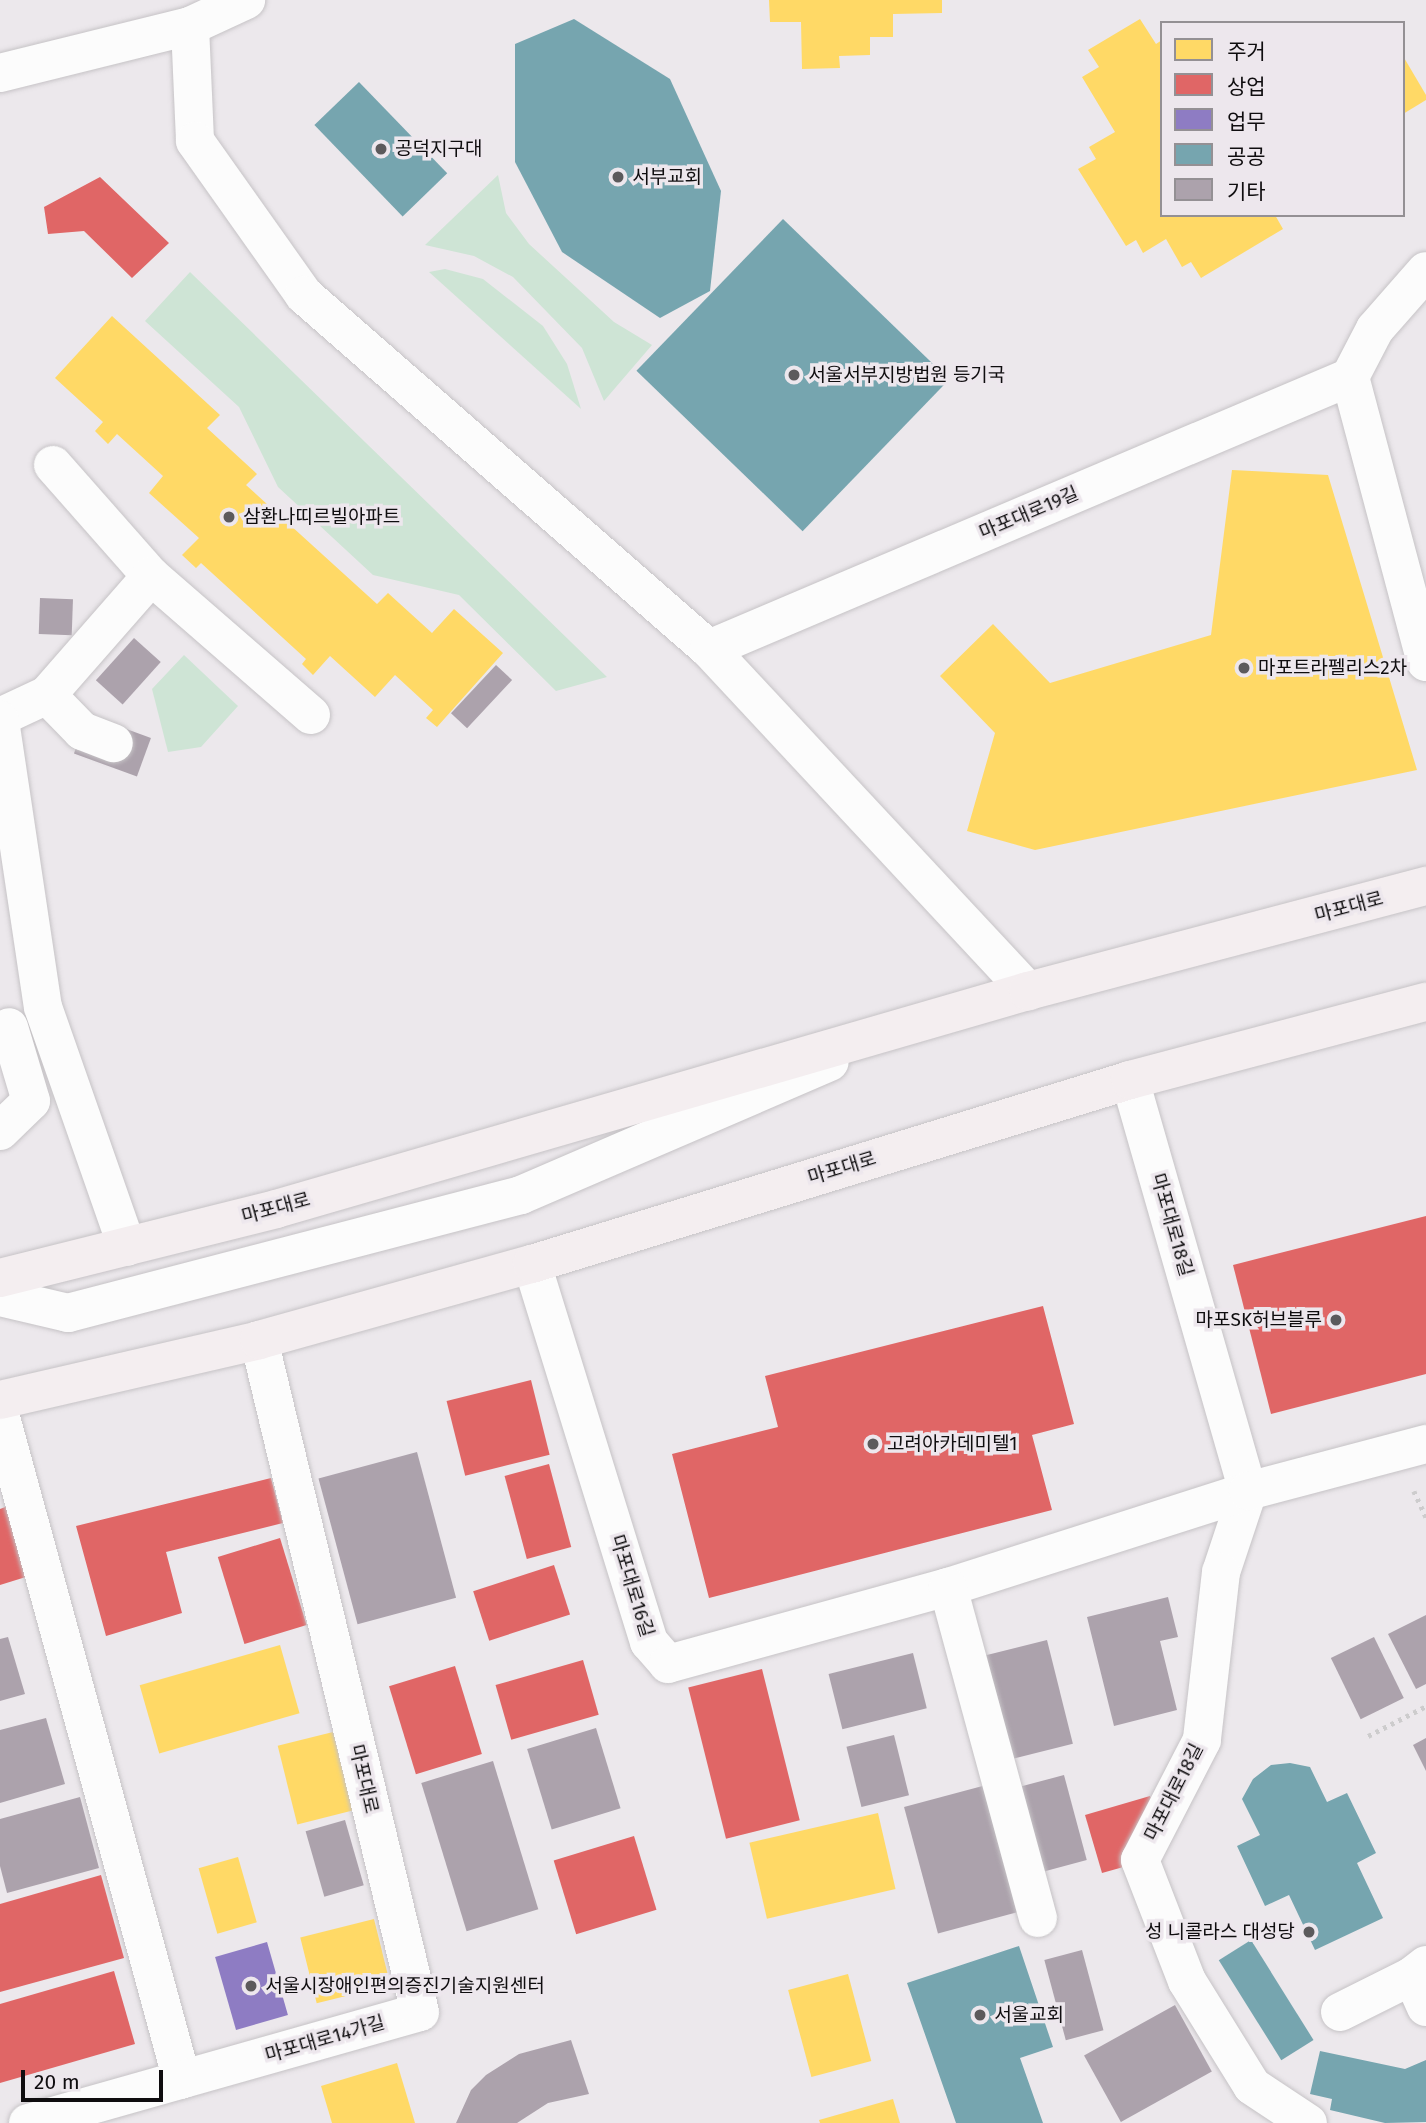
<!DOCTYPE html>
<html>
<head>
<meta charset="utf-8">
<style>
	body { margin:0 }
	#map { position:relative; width:1426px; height:2123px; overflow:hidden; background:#ece8ec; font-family:"Fira Sans","Noto Sans KR",sans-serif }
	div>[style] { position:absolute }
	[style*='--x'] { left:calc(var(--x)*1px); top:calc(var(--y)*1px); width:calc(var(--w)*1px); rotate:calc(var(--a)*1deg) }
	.green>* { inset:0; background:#cee4d5 }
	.homes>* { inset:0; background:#ffd966; transform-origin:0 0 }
	.shops>* { inset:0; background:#e06666; transform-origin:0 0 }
	.offices>* { inset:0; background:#8e7cc3; transform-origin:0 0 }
	.public>* { inset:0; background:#76a5af; transform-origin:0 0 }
	.building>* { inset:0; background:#aca2ac; transform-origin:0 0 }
	.path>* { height:4.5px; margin-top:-2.25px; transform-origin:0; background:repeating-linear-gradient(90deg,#cdcccd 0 3.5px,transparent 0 8.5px) }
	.roads { filter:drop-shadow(0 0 2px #c6c3c6) drop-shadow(0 0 2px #c6c3c6) }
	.minor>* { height:38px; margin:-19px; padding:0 19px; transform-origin:19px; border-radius:19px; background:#fcfcfc }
	.major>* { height:38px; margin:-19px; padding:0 19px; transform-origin:19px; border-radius:19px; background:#f4eef0 }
	.dots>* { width:19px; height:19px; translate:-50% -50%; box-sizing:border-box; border:4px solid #ede7ed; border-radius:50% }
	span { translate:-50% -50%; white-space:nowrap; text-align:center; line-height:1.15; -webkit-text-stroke:7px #ede7ed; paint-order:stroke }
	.poi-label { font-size:19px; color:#0f0d0f }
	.left { translate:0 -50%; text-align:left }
	.right { translate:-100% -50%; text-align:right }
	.street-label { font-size:19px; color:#0f0d0f }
	.legend { position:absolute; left:1160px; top:21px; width:245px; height:196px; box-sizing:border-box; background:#ede7ed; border:2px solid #949094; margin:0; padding:9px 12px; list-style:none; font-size:21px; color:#0f0d0f }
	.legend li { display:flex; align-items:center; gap:14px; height:35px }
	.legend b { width:35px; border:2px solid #949094 }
	.scale { position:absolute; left:21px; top:2070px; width:142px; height:32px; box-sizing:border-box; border:4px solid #0f0d0f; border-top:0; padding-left:9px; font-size:21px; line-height:24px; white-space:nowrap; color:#0f0d0f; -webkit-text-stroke:5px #ede7ed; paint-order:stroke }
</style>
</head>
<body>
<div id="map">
	<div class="green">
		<div style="clip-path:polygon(498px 175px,506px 213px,529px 244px,614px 322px,652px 345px,604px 401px,582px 348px,513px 277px,474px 256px,425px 245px)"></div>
		<div style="clip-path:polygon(445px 269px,483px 279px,543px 326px,567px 364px,581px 409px,429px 272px)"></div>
		<div style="clip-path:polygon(190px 272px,607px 677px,556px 691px,459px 595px,373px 575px,278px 487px,239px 407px,145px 321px)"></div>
		<div style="clip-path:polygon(184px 655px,238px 706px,201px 747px,168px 752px,152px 689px)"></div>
	</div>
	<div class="homes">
		<div style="clip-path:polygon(769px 0,942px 0,942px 13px,893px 14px,893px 37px,870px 37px,870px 55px,839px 56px,840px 68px,802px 69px,801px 22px,770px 22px)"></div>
		<div style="clip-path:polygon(1140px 19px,1156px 44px,1162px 40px,1162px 215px,1275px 215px,1283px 229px,1201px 278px,1191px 262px,1182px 267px,1166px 239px,1143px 253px,1136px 240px,1126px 246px,1078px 169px,1096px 159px,1089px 147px,1115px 132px,1082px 77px,1099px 67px,1088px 50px)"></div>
		<div style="clip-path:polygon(1403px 56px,1426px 95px,1426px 100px,1403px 114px)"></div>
		<div style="clip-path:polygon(112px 316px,220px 415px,207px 428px,257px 474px,246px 485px,377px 604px,388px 593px,432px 633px,454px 609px,503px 653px,437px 727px,426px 718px,433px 710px,395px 675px,375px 697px,330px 656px,313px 675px,302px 664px,306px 659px,201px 563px,196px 568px,182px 555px,199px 538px,149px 493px,163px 476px,117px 434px,108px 444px,95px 431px,103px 422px,55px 378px)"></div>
		<div style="clip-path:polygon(1232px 470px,1328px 475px,1417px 770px,1035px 850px,967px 831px,995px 733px,940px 676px,993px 624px,1050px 683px,1211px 635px)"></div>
		<div style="left:280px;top:1645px;width:71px;height:146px;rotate:74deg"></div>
		<div style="left:333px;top:1732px;width:81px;height:57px;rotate:76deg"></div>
		<div style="left:878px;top:1813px;width:78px;height:132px;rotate:77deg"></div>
		<div style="left:238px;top:1857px;width:68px;height:41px;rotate:74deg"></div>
		<div style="left:374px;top:1919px;width:68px;height:76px;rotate:76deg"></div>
		<div style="left:848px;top:1974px;width:90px;height:62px;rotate:75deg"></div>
		<div style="clip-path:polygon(397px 2063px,415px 2123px,332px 2123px,321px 2086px)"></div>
		<div style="clip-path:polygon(893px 2099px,900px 2123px,820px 2123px,819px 2120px)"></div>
	</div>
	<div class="shops">
		<div style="clip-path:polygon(100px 177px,169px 243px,132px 278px,84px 231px,48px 234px,44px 207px)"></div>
		<div style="clip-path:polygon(1426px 1216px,1426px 1374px,1271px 1414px,1233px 1265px)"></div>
		<div style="clip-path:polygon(1043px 1306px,1074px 1424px,1032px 1435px,1052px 1510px,709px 1598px,672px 1454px,778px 1427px,765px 1376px)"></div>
		<div style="left:531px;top:1380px;width:77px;height:87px;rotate:76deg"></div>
		<div style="left:549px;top:1464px;width:86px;height:46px;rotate:75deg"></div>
		<div style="clip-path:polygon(271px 1478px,283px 1523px,166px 1552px,182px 1613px,106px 1636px,76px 1526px)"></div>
		<div style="clip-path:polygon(8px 1506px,29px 1576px,0 1585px,0 1509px)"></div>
		<div style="left:280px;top:1538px;width:91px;height:65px;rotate:73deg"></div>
		<div style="left:554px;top:1565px;width:52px;height:85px;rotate:72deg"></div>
		<div style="left:583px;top:1660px;width:57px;height:91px;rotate:74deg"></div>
		<div style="left:455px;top:1666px;width:92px;height:69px;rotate:73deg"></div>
		<div style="left:762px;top:1669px;width:156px;height:76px;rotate:76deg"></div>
		<div style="clip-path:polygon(1150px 1796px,1155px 1811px,1134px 1864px,1102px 1873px,1085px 1815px)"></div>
		<div style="left:634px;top:1836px;width:77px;height:84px;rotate:73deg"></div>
		<div style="clip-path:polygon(101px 1875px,124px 1958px,0 1992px,0 1904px)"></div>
		<div style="clip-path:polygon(114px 1971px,135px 2044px,0 2083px,0 2004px)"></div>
	</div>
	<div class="offices">
		<div style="left:267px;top:1942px;width:76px;height:54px;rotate:74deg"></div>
	</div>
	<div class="public">
		<div style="clip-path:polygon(574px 19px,670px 79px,721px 191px,710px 291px,660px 318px,562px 252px,515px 162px,515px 44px)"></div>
		<div style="left:359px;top:82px;width:127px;height:62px;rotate:46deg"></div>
		<div style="left:783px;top:219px;width:231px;height:211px;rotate:44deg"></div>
		<div style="clip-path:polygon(1290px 1763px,1310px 1767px,1327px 1802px,1347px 1793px,1376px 1853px,1357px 1863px,1383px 1918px,1315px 1950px,1289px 1895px,1265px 1906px,1237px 1846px,1260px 1835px,1242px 1799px,1253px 1779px,1271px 1765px)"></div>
		<div style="left:1251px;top:1940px;width:118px;height:38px;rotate:58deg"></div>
		<div style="clip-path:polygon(1019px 1946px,1053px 2047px,1020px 2058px,1043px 2123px,956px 2123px,907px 1983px)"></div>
		<div style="clip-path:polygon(1320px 2051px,1405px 2069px,1426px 2060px,1426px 2122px,1385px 2123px,1330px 2110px,1332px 2099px,1310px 2094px)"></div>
	</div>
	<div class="building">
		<div style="left:40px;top:598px;width:33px;height:36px;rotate:2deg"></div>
		<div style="left:134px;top:638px;width:36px;height:57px;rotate:42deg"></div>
		<div style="left:496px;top:665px;width:22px;height:66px;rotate:43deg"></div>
		<div style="left:88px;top:715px;width:67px;height:41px;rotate:20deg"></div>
		<div style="left:417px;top:1452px;width:151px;height:102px;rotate:75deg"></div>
		<div style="clip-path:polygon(1168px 1597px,1178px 1637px,1160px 1641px,1177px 1710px,1114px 1726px,1087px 1617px)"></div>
		<div style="clip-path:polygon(1426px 1615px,1426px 1684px,1416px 1689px,1388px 1634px)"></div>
		<div style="clip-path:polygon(8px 1637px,25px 1694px,0 1701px,0 1639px)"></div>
		<div style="left:1374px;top:1637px;width:68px;height:48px;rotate:64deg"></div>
		<div style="left:1047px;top:1640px;width:107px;height:66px;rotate:76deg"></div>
		<div style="left:913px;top:1653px;width:57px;height:87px;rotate:76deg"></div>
		<div style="clip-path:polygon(46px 1718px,65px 1784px,0 1803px,0 1730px)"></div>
		<div style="left:596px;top:1728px;width:84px;height:72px;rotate:73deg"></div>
		<div style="left:894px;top:1735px;width:62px;height:49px;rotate:76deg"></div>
		<div style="clip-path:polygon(1426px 1738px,1426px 1771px,1413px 1745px)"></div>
		<div style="left:493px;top:1761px;width:155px;height:75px;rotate:73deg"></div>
		<div style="left:1064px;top:1775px;width:88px;height:52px;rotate:75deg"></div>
		<div style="left:990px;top:1784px;width:131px;height:89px;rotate:75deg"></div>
		<div style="clip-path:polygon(80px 1797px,99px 1868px,7px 1893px,0 1866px,0 1819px)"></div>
		<div style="left:345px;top:1820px;width:68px;height:41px;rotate:74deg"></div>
		<div style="left:1082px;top:1950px;width:83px;height:39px;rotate:75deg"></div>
		<div style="left:1175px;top:2005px;width:76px;height:104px;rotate:61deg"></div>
		<div style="clip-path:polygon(571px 2040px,589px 2094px,548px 2103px,517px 2123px,456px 2123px,471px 2090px,486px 2075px,519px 2054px)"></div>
	</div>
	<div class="path">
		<div style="--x:1414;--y:1491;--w:29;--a:65"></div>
		<div style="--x:1368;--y:1736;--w:65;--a:-27.3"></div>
	</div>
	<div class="roads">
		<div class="minor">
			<div style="--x:190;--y:26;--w:115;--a:87.5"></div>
			<div style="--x:195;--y:141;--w:189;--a:54.7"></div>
			<div style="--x:304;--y:295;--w:538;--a:41.16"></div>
			<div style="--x:709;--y:649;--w:468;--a:47"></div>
			<div style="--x:0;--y:73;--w:196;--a:-13.9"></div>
			<div style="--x:190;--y:26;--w:62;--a:-24.9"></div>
			<div style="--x:1350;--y:377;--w:295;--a:75.1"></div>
			<div style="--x:53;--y:465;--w:148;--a:48.6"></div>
			<div style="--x:709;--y:649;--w:696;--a:-22.99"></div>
			<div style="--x:1350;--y:377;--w:54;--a:-62.5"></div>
			<div style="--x:1375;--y:329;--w:77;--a:-48.7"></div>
			<div style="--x:47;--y:695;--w:50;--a:45.8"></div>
			<div style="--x:82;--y:731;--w:34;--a:21"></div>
			<div style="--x:0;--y:717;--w:52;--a:-25.1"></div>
			<div style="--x:47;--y:695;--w:158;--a:-48.8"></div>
			<div style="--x:151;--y:576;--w:212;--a:41"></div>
			<div style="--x:0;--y:720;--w:290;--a:81.5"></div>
			<div style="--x:43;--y:1007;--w:254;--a:70.7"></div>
			<div style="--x:1130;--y:1080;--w:428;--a:74"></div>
			<div style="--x:1248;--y:1491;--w:85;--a:108.4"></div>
			<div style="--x:1221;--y:1572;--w:169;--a:96.5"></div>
			<div style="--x:1202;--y:1740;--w:135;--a:117.3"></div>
			<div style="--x:1140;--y:1860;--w:130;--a:68.8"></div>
			<div style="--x:1187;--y:1981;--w:123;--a:58.2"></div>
			<div style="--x:1252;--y:2086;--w:67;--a:33.5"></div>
			<div style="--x:0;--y:1131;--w:43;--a:-44.1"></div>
			<div style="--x:31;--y:1101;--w:77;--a:-106.6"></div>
			<div style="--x:532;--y:1264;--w:396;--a:72.8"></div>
			<div style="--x:649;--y:1642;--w:29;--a:49"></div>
			<div style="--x:668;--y:1664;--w:290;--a:-15.4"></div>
			<div style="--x:948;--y:1587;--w:315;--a:-17.7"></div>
			<div style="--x:1248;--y:1491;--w:184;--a:-14.8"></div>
			<div style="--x:0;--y:1297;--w:70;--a:13.2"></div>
			<div style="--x:68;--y:1313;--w:468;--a:-14.6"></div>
			<div style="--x:521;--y:1195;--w:336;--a:-23.3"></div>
			<div style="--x:0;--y:1414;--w:690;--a:74.72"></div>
			<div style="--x:948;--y:1587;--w:343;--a:74.8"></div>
			<div style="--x:1426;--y:1965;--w:18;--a:142"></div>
			<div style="--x:1412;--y:1976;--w:34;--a:66"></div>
			<div style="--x:1340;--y:2012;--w:80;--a:-26.6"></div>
			<div style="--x:28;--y:2123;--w:407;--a:-15.8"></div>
			<div style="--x:420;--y:2012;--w:691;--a:-103.47"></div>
		</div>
		<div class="major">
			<div style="--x:0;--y:1278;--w:284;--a:-14"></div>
			<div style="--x:276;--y:1209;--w:783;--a:-16.17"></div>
			<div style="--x:1028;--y:991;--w:412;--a:-14.8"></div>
			<div style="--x:0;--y:1400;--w:266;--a:-13"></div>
			<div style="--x:259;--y:1340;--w:283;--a:-15.6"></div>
			<div style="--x:532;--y:1264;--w:626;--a:-17.1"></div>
			<div style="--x:1130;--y:1080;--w:306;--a:-14.8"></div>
		</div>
	</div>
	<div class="dots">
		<div style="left:381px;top:149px;background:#5c5a5c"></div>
		<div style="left:618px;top:177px;background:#5c5a5c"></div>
		<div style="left:794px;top:375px;background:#5c5a5c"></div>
		<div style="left:229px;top:517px;background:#5c5a5c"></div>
		<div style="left:1244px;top:668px;background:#5c5a5c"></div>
		<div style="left:1336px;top:1320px;background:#5c5a5c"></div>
		<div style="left:873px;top:1444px;background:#5c5a5c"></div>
		<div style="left:1309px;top:1932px;background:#5c5a5c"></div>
		<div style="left:251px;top:1986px;background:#5c5a5c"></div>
		<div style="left:980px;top:2015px;background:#5c5a5c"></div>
	</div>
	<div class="poi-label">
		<span class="left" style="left:395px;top:149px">공덕지구대</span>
		<span class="left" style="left:632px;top:177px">서부교회</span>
		<span class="left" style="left:808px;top:375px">서울서부지방법원 등기국</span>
		<span class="left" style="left:243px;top:517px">삼환나띠르빌아파트</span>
		<span class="left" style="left:1258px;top:668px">마포트라펠리스2차</span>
		<span class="right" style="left:1322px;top:1320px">마포SK허브블루</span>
		<span class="left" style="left:887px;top:1444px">고려아카데미텔1</span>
		<span class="right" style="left:1295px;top:1932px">성 니콜라스 대성당</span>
		<span class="left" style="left:265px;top:1986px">서울시장애인편의증진기술지원센터</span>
		<span class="left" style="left:994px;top:2015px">서울교회</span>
	</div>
	<div class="street-label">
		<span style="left:1029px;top:513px;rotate:-23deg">마포대로19길</span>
		<span style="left:1349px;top:907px;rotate:-15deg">마포대로</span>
		<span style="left:842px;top:1168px;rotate:-17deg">마포대로</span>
		<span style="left:276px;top:1208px;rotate:-15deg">마포대로</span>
		<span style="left:1172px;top:1225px;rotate:74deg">마포대로18길</span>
		<span style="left:632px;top:1586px;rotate:73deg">마포대로16길</span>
		<span style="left:364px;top:1779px;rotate:77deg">마포대로</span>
		<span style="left:1174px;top:1792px;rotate:-63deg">마포대로18길</span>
		<span style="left:325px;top:2039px;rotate:-16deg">마포대로14가길</span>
	</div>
	<ul class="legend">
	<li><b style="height:19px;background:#ffd966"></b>주거</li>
	<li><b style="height:19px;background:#e06666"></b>상업</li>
	<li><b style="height:19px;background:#8e7cc3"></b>업무</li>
	<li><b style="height:19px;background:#76a5af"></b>공공</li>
	<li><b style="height:19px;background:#aca2ac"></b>기타</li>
	</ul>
	<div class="scale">20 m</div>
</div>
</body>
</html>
